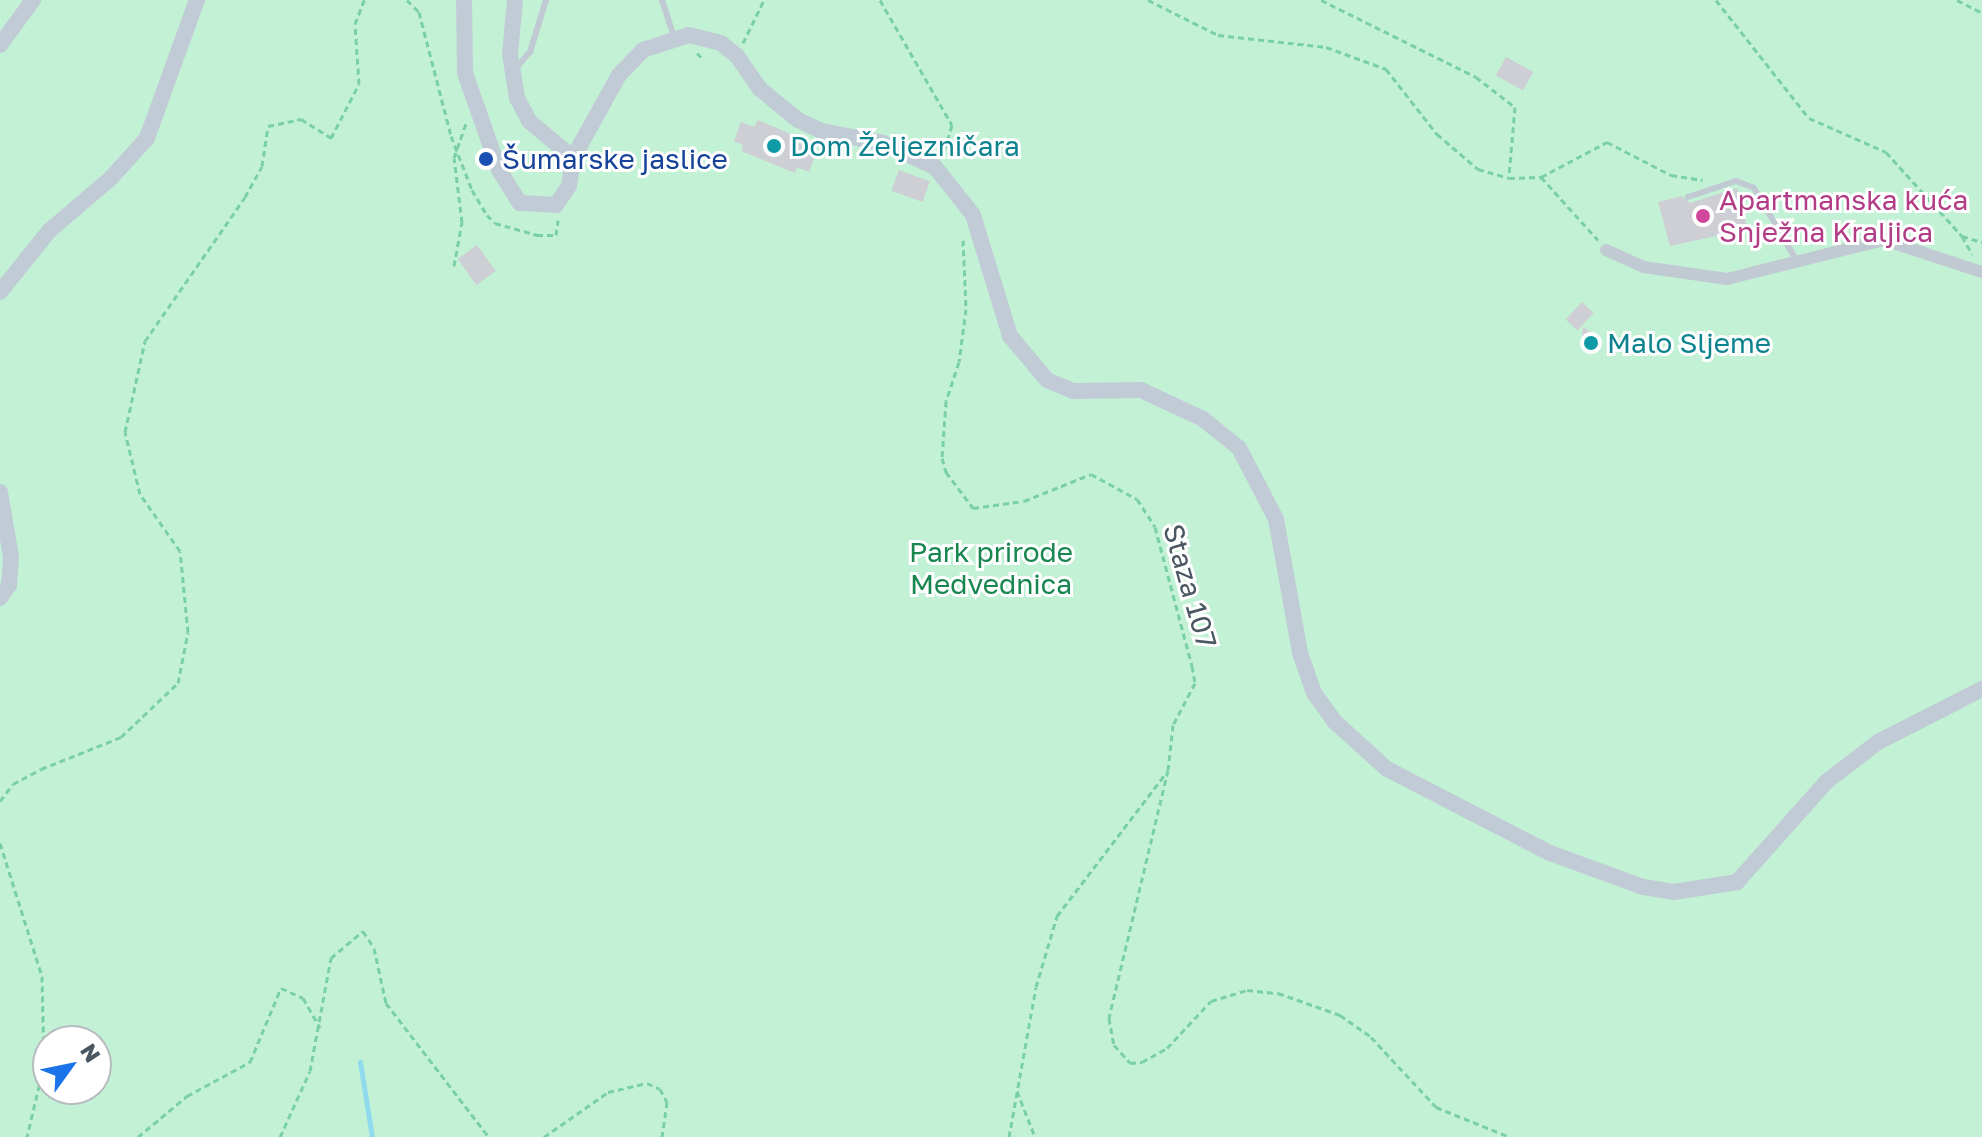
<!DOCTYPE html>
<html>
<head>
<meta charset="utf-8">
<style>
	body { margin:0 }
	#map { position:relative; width:1982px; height:1137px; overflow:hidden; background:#f5f3f3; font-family:"Golos Text",sans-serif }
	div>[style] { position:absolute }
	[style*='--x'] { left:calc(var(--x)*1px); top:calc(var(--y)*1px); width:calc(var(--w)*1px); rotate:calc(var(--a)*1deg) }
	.green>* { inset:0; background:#c3f1d5 }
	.stream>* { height:5px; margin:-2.5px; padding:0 2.5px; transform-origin:2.5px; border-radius:2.5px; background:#90daee }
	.building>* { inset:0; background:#cdcfd5; transform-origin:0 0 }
	.path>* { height:3px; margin-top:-1.5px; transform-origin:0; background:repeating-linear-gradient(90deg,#7ad0a6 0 6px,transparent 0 10px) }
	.lane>* { height:6px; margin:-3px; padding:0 3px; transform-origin:3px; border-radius:3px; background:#c1cad2 }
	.street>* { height:12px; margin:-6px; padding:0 6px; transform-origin:6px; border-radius:6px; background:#c1cad2 }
	.secondary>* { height:16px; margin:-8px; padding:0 8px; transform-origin:8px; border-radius:8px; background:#c1cbd6 }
	.dots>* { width:22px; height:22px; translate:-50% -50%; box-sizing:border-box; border:4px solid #fff; border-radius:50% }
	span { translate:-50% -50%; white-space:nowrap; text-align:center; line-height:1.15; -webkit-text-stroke:6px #fff; paint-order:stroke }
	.culture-label { font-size:28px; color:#0d838f }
	.left { translate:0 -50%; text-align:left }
	.transit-label { font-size:28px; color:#164399 }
	.hotel-label { font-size:28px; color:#b23c85 }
	.park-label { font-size:28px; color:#17864f }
	.street-label { font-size:28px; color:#4a5661 }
	.north { position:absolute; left:32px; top:1025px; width:80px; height:80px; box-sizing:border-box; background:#fff; border:2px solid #b7bbc0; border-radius:50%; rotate:57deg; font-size:22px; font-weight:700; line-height:32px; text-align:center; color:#4a5661 }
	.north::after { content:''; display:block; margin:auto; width:28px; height:36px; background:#1a73e8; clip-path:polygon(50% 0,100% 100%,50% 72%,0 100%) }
</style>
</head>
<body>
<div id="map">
	<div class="green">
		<div style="clip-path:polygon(evenodd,0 0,1982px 0,1982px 1137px,0 1137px,0 0,48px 1041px,96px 1041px,96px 1089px,48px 1089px,48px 1041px)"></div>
	</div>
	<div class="stream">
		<div style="--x:360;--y:1062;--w:76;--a:80.9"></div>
	</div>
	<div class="building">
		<div style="left:1506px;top:57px;width:31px;height:21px;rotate:29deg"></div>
		<div style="clip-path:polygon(758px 120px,807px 141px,805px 147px,817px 152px,809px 172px,797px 167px,795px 173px,741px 151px,743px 145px,734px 141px,741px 122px,754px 127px)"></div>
		<div style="left:899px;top:170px;width:33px;height:22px;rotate:20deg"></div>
		<div style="clip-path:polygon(1737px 188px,1748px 229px,1670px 246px,1658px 202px,1682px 196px,1690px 203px)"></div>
		<div style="left:477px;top:245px;width:32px;height:24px;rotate:54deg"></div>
		<div style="left:1582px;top:302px;width:16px;height:24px;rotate:43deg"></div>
		<div style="clip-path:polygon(1583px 327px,1599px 338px,1595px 352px,1581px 347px)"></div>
	</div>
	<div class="path">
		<div style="--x:407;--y:0;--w:17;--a:45"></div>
		<div style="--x:419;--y:12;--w:128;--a:75.5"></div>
		<div style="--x:451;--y:136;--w:58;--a:68.7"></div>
		<div style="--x:472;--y:190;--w:29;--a:59"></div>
		<div style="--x:487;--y:215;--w:11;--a:45"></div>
		<div style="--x:495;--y:223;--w:44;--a:15.9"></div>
		<div style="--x:537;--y:235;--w:19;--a:0"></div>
		<div style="--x:556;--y:235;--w:15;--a:-82"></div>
		<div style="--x:880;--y:0;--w:144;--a:60.1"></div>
		<div style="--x:952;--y:125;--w:31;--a:107"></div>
		<div style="--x:1148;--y:0;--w:78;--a:26.6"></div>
		<div style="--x:1218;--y:35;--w:109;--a:6.3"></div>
		<div style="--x:1326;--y:47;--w:64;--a:20.1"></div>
		<div style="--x:1386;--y:69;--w:83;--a:51.9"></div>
		<div style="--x:1437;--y:134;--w:54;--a:40.5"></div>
		<div style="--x:1478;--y:169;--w:32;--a:16"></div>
		<div style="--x:1509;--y:178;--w:32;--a:-2"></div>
		<div style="--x:1541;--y:177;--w:85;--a:47.9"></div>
		<div style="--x:1321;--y:0;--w:173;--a:26.4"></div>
		<div style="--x:1476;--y:77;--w:49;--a:37.6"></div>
		<div style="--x:1515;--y:107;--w:69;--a:95"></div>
		<div style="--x:1716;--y:0;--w:150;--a:51.8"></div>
		<div style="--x:1809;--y:118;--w:84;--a:23.8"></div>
		<div style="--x:1886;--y:152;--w:113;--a:47.9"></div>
		<div style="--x:1962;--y:236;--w:21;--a:61"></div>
		<div style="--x:1957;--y:0;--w:28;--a:27"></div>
		<div style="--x:743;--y:43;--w:48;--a:-64"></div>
		<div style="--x:697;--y:53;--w:10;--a:45"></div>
		<div style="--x:1541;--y:177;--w:75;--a:-27.9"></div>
		<div style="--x:1607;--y:142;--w:72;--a:27.3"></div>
		<div style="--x:1671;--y:175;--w:32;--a:9"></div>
		<div style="--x:1962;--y:236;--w:21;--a:17"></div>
		<div style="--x:963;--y:240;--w:69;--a:87.5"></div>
		<div style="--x:966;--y:309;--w:53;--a:97.5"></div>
		<div style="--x:959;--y:362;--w:41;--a:108.4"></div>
		<div style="--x:946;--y:401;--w:57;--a:94"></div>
		<div style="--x:942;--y:458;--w:15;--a:74"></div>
		<div style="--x:946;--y:472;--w:45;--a:53.1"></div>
		<div style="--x:973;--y:508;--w:51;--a:-7.8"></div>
		<div style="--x:1024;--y:501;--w:72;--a:-21.9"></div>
		<div style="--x:1091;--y:474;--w:52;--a:28.5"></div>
		<div style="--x:1137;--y:499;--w:33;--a:57"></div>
		<div style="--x:1155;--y:527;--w:144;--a:75.1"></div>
		<div style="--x:1192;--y:666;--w:17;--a:80"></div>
		<div style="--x:1195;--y:683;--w:47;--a:117.6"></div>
		<div style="--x:1173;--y:725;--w:45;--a:96.3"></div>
		<div style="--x:1168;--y:770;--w:255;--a:103.4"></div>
		<div style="--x:1109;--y:1018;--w:27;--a:80"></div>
		<div style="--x:1114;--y:1045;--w:24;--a:48"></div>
		<div style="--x:1130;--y:1063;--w:12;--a:-5"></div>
		<div style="--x:1142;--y:1062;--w:29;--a:-29"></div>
		<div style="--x:1167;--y:1048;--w:64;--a:-46.9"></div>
		<div style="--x:1211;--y:1001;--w:38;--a:-17"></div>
		<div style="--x:1247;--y:990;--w:31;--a:6"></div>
		<div style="--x:1278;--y:993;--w:66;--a:19.5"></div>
		<div style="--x:1340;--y:1015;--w:38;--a:35"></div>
		<div style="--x:1371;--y:1037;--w:96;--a:47.1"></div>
		<div style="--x:1436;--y:1107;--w:80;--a:22.1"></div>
		<div style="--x:454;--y:266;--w:45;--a:-79.7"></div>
		<div style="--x:462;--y:222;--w:64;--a:-97.1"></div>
		<div style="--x:454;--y:158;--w:39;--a:-71"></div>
		<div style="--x:0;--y:801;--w:21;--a:-53"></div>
		<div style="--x:13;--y:784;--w:32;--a:-28"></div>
		<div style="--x:41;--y:769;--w:86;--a:-21.8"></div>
		<div style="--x:121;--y:737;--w:79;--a:-43.5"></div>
		<div style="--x:178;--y:683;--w:52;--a:-78.9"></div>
		<div style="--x:188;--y:632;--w:81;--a:-95.6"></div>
		<div style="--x:180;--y:551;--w:70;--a:-125.1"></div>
		<div style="--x:140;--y:494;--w:64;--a:-103.6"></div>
		<div style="--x:125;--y:432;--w:93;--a:-77.6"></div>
		<div style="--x:145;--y:341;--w:175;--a:-55.2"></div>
		<div style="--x:245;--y:197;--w:35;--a:-61"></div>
		<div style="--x:262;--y:166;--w:40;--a:-81.5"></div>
		<div style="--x:268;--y:126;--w:34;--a:-12"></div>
		<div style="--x:301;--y:119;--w:36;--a:32"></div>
		<div style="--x:331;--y:138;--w:61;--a:-62.6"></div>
		<div style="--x:359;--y:84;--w:60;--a:-93.8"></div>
		<div style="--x:355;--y:24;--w:26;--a:-69"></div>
		<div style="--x:0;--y:843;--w:139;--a:72.5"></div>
		<div style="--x:42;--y:976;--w:89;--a:88.7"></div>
		<div style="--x:44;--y:1065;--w:74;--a:103.3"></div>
		<div style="--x:1017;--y:1091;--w:49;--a:68.6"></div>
		<div style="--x:138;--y:1137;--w:64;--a:-39.9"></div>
		<div style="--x:187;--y:1096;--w:72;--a:-28.4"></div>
		<div style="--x:250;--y:1062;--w:80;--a:-67.3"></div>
		<div style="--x:281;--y:988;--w:24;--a:24"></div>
		<div style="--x:303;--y:998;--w:34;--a:60"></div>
		<div style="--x:280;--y:1137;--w:72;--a:-65.6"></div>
		<div style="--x:310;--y:1071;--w:115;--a:-79.5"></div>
		<div style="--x:331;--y:958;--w:42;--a:-40.2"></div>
		<div style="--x:363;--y:931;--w:20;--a:57"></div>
		<div style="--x:374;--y:948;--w:56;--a:77.7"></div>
		<div style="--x:386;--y:1003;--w:169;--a:52.5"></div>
		<div style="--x:544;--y:1137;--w:78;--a:-35.1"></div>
		<div style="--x:608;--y:1092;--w:40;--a:-13"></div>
		<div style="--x:647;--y:1083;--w:14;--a:25"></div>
		<div style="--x:660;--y:1089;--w:15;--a:62"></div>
		<div style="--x:667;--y:1102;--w:35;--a:98"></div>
		<div style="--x:1009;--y:1137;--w:152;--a:-79.8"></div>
		<div style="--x:1036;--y:987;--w:74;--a:-73.5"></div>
		<div style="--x:1057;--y:916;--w:180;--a:-52.7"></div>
	</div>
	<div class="lane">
		<div style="--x:662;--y:0;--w:39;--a:72"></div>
		<div style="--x:516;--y:68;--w:21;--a:-49"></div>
		<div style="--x:530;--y:52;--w:54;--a:-72.9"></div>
		<div style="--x:1688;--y:197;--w:51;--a:-18.4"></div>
		<div style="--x:1736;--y:181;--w:19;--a:21"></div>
		<div style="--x:1754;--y:188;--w:85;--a:59.5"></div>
	</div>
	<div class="street">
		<div style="--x:1606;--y:250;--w:42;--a:24.1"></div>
		<div style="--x:1644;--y:267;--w:84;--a:8.2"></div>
		<div style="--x:1727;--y:279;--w:162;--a:-14"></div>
		<div style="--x:1884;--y:240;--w:103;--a:18.1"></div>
	</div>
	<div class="secondary">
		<div style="--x:464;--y:0;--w:73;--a:89.2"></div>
		<div style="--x:465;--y:73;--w:103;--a:70.7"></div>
		<div style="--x:499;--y:170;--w:39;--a:58"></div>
		<div style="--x:520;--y:203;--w:36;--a:3"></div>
		<div style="--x:556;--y:205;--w:23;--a:-56"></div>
		<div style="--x:569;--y:186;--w:28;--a:-82"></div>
		<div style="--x:573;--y:158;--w:95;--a:-61"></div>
		<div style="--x:619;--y:75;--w:35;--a:-46"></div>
		<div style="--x:643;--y:50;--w:48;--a:-18.1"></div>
		<div style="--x:689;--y:35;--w:33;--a:14"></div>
		<div style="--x:721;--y:43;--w:21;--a:39"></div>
		<div style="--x:737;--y:56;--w:40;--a:55.1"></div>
		<div style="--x:760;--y:89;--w:49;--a:39.2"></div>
		<div style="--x:798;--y:120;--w:26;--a:25"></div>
		<div style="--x:822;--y:131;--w:62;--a:11.1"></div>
		<div style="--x:883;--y:143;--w:57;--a:24.8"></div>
		<div style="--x:935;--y:167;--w:61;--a:51.6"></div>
		<div style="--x:973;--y:215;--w:127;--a:73"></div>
		<div style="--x:1010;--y:336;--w:57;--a:49.9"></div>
		<div style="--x:1047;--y:380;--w:28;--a:23"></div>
		<div style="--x:1073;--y:391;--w:68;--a:-0.8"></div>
		<div style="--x:1141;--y:390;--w:68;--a:25.1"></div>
		<div style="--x:1203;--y:419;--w:46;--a:38.9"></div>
		<div style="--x:1239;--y:448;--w:80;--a:62.5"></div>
		<div style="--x:1276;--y:519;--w:136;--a:79.8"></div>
		<div style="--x:1300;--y:653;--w:42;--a:70.7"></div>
		<div style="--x:1314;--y:693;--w:34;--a:54"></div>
		<div style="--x:1334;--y:721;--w:72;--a:42.2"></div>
		<div style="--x:1387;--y:769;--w:183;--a:27.3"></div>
		<div style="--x:1550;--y:853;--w:99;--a:20.1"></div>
		<div style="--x:1643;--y:887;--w:31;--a:9"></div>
		<div style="--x:1674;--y:892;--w:64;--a:-9"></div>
		<div style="--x:1737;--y:882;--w:134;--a:-48.3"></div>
		<div style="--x:1826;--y:782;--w:66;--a:-37.6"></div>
		<div style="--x:1878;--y:742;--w:117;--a:-27"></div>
		<div style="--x:515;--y:0;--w:54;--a:95.3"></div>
		<div style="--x:510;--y:54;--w:45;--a:81"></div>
		<div style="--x:517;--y:98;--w:26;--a:62"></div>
		<div style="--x:529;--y:121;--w:57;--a:40.1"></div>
		<div style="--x:0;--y:45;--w:56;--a:-53.7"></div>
		<div style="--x:0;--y:292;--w:78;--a:-51.2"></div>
		<div style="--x:49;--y:231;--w:82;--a:-40.5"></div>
		<div style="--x:111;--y:178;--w:54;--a:-48"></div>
		<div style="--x:147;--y:138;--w:147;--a:-70.1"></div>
		<div style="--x:0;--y:492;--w:66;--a:80.4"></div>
		<div style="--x:11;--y:557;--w:28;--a:94"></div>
		<div style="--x:9;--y:585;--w:16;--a:125"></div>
	</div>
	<div class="dots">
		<div style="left:774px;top:146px;background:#0f9aa8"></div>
		<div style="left:486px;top:159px;background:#1a4fb4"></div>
		<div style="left:1703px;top:216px;background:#d1479c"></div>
		<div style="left:1591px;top:343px;background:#0f9aa8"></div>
	</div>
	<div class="culture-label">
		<span class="left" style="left:790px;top:146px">Dom Željezničara</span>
		<span class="left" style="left:1607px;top:343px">Malo Sljeme</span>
	</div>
	<div class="transit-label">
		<span class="left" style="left:502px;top:159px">Šumarske jaslice</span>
	</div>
	<div class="hotel-label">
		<span class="left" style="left:1719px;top:216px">Apartmanska kuća<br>Snježna Kraljica</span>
	</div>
	<div class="park-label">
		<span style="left:991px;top:568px">Park prirode<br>Medvednica</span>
	</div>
	<div class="street-label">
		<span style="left:1190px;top:586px;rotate:74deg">Staza 107</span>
	</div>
	<div class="north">N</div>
</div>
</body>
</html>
